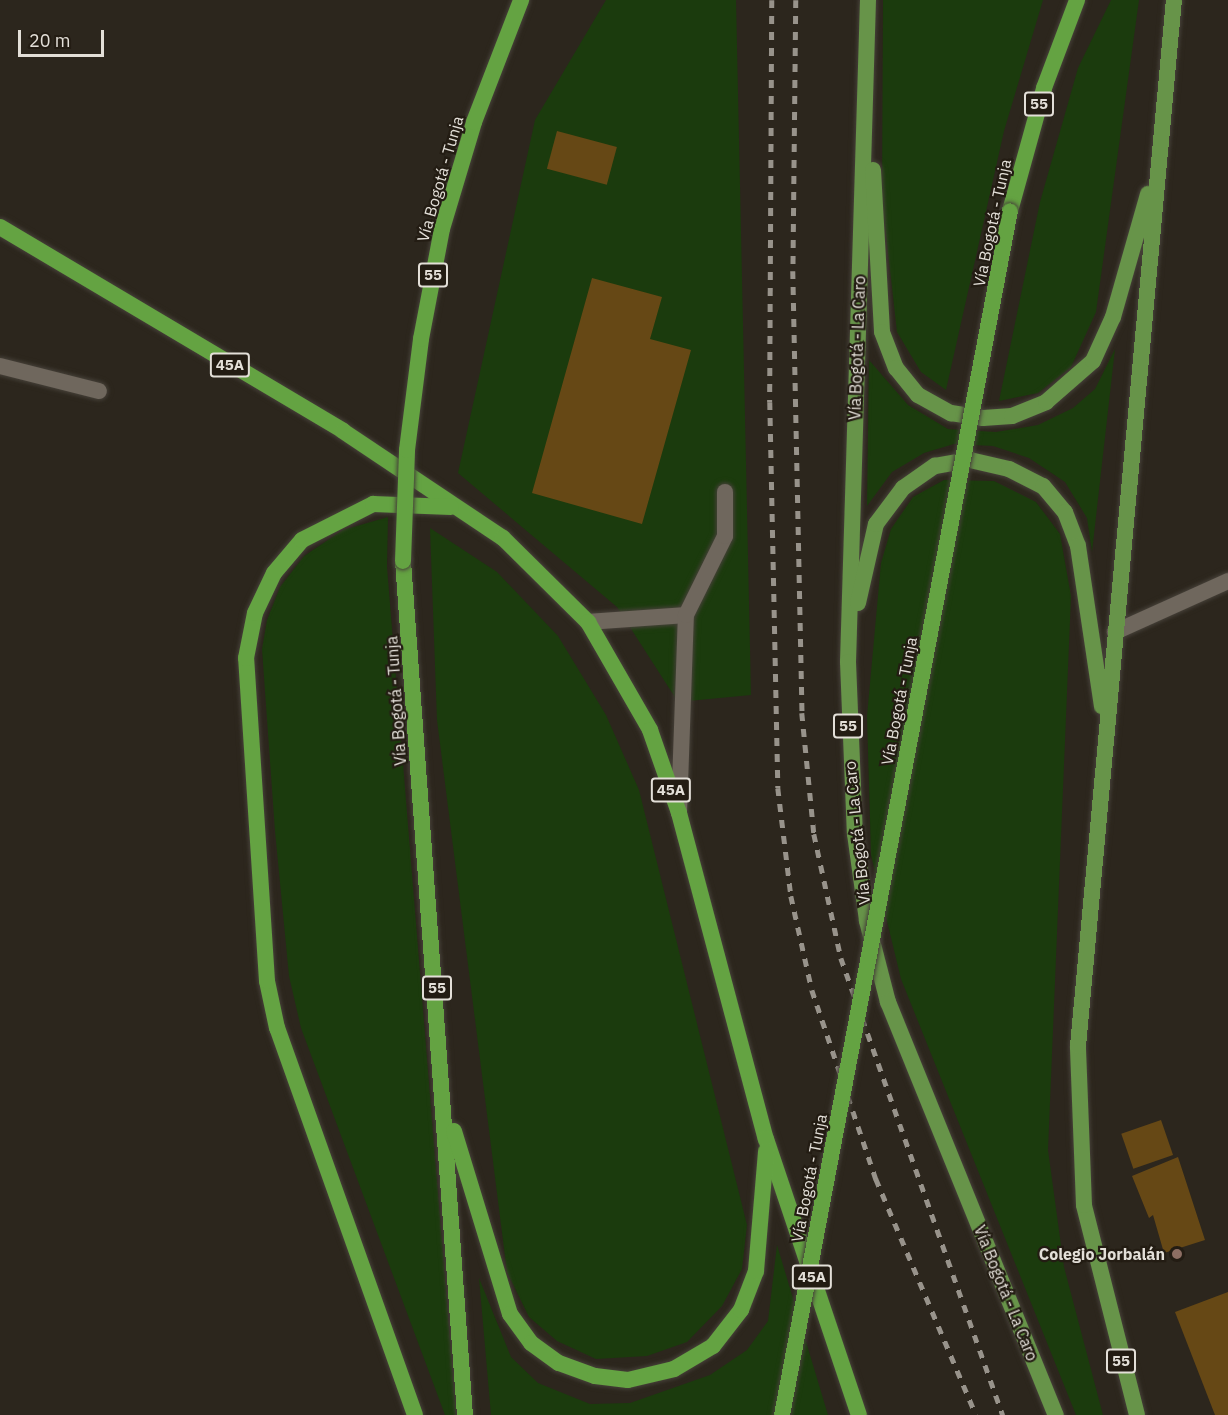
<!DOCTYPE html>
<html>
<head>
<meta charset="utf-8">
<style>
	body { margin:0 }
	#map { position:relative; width:1228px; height:1415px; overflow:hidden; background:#2c261d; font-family:"IBM Plex Sans",sans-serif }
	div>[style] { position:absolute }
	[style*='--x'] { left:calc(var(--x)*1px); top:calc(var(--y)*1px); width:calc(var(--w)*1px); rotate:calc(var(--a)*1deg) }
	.green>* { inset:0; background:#1b3b0d }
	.building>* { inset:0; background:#664815; transform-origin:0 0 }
	.roads { filter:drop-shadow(0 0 2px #464139) drop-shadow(0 0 2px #464139) }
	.service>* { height:16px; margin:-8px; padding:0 8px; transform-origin:8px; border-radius:8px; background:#6f675d }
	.pedestrian>* { height:16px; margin:-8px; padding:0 8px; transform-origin:8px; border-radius:8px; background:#6f675d }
	.primary>* { height:16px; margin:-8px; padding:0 8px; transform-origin:8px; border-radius:8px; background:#679449 }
	.trunk>* { height:16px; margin:-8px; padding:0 8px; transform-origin:8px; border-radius:8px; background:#64a342 }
	.rail>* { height:4.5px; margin-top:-2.25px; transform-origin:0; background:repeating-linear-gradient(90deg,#98938b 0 8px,transparent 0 16px) }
	.bridges { filter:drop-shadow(0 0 2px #464139) drop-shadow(0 0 2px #464139) }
	.trunk-bridge>* { height:16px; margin:-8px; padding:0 8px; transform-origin:8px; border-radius:8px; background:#64a342 }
	.dots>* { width:16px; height:16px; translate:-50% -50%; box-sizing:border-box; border:3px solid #231c13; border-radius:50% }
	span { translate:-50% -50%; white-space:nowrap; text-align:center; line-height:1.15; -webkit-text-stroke:4.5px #231c13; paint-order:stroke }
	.shield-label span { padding:2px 4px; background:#231c13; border:2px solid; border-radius:4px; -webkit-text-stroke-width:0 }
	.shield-label { font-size:15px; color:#e3dfd8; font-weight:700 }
	.street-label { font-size:16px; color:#e3dfd8 }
	.poi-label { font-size:16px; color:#e3dfd8; font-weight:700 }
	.right { translate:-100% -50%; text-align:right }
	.scale { position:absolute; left:18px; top:30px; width:86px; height:27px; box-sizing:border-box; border:3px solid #e3dfd8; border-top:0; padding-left:8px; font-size:18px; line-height:21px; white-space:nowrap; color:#e3dfd8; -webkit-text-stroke:4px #231c13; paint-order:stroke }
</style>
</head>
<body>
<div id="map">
	<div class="green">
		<div style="clip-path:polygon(606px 0,736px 0,751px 695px,678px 702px,617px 607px,458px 473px,535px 120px)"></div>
		<div style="clip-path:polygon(883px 0,1043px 0,1004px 131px,946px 390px,921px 372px,897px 332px,882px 199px)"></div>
		<div style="clip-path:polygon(1111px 0,1139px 0,1096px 312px,1071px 367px,1038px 393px,999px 401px,1040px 202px,1078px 68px)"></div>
		<div style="clip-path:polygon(1115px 349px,1092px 552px,1087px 518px,1065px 482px,1029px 458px,993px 446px,954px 444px,924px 453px,892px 472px,867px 506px,869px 360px,908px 405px,948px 429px,996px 432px,1038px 425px,1073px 408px,1095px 389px)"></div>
		<div style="clip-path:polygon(944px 480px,994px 481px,1036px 502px,1060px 534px,1071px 596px,1048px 1150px,1064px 1267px,1103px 1415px,1076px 1415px,901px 979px,871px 855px,867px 716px,881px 563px,891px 529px,913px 497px)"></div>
		<div style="clip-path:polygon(388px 517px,387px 567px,456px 1415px,445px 1415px,301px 1028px,289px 976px,275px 831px,262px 649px,267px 620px,280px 587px,304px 556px,343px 530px)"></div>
		<div style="clip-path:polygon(430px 528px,497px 572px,558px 636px,606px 715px,639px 790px,747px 1225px,742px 1269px,722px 1306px,687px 1342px,647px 1356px,596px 1359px,557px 1341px,529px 1317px,507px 1272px,437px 720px)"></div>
		<div style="clip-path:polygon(777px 1245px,828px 1415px,491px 1415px,479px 1278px,511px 1357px,538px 1383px,590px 1404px,630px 1403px,710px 1375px,747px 1350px,768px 1321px)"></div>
	</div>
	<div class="building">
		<div style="left:557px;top:131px;width:62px;height:39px;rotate:15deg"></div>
		<div style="clip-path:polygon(592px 278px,662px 297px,650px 339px,691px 350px,642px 524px,532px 493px)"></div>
		<div style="left:1161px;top:1120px;width:37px;height:42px;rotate:71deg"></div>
		<div style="clip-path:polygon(1178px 1157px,1205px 1240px,1164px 1253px,1153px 1215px,1149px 1218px,1132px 1176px)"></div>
		<div style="clip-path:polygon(1228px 1292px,1228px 1415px,1215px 1415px,1175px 1312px)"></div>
	</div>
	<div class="roads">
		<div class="service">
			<div style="--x:588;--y:622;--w:98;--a:-4.1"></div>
			<div style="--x:1115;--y:632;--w:124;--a:-24.3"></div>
			<div style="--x:679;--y:813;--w:198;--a:-88"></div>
			<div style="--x:686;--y:615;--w:88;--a:-63.7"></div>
			<div style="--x:725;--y:536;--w:44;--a:-90"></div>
		</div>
		<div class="pedestrian">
			<div style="--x:0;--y:366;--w:102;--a:14.2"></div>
		</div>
		<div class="primary">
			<div style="--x:868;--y:0;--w:662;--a:91.73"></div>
			<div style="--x:848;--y:662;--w:172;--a:87.7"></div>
			<div style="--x:855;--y:834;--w:88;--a:82.1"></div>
			<div style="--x:867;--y:921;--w:84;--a:75.5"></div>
			<div style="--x:888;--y:1002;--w:446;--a:67.9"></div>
			<div style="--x:873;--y:170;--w:162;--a:86.8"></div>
			<div style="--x:882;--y:332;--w:39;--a:69"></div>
			<div style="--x:896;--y:368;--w:35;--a:51"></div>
			<div style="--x:918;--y:395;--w:38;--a:29"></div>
			<div style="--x:951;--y:413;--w:32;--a:9"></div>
			<div style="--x:983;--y:418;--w:29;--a:-4"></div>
			<div style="--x:1012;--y:416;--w:37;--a:-22"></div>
			<div style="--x:1046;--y:402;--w:62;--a:-41.1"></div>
			<div style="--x:1093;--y:361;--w:48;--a:-65.6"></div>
			<div style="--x:1113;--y:317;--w:128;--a:-74.1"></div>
			<div style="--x:858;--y:603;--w:81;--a:-77.2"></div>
			<div style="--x:876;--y:524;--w:45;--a:-53.1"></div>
			<div style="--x:903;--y:488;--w:39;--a:-35"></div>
			<div style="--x:935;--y:466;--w:36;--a:-10"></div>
			<div style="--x:970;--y:460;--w:40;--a:13"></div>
			<div style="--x:1009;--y:469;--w:38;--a:27"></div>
			<div style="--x:1043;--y:486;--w:34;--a:50"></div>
			<div style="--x:1065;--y:512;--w:36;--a:69"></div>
			<div style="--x:1078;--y:546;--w:162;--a:81.5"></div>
			<div style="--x:1137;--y:1415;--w:217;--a:-104.2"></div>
			<div style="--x:1084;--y:1205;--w:159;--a:-92.2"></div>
			<div style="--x:1078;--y:1046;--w:1050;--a:-84.76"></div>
		</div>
		<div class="trunk">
			<div style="--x:1010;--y:211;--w:128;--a:-74.5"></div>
			<div style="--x:1044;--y:88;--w:94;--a:-69.4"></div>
			<div style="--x:0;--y:227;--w:399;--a:30.7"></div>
			<div style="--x:343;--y:431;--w:192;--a:33.8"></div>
			<div style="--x:503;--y:538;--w:120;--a:44.7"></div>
			<div style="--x:588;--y:622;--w:125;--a:60.1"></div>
			<div style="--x:650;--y:730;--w:88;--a:70.7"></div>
			<div style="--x:679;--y:813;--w:337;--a:75.1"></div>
			<div style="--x:766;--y:1139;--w:291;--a:71.4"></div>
			<div style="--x:403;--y:561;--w:856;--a:85.85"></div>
			<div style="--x:454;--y:1131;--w:191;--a:73"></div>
			<div style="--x:510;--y:1314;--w:36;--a:54"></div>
			<div style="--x:531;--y:1343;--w:34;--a:36"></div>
			<div style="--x:559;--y:1363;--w:38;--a:20"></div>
			<div style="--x:595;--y:1376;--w:33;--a:7"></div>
			<div style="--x:628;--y:1380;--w:47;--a:-13.4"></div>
			<div style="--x:674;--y:1369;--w:45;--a:-30.5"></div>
			<div style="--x:713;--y:1346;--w:46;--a:-52.1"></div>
			<div style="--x:741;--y:1310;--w:42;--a:-69"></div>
			<div style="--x:756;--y:1271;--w:120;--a:-85.2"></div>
			<div style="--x:415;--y:1415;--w:411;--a:-109.6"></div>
			<div style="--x:277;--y:1028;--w:48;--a:-102"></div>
			<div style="--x:267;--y:981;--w:324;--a:-93.7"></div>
			<div style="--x:246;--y:658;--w:46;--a:-78.7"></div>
			<div style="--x:255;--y:613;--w:44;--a:-64.6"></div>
			<div style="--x:274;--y:573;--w:43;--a:-49.7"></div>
			<div style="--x:302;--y:540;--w:80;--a:-26.9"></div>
			<div style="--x:373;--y:504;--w:78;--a:2.2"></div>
		</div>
	</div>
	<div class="rail">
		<div style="--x:772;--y:0;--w:402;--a:90.3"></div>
		<div style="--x:770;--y:402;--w:386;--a:88.8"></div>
		<div style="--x:778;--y:788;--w:109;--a:83.1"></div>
		<div style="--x:791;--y:896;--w:96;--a:77.4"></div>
		<div style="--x:812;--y:990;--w:200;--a:71.3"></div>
		<div style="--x:876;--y:1179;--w:256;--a:67"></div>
		<div style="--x:796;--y:0;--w:271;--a:90.6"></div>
		<div style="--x:793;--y:271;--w:442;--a:88.8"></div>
		<div style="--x:802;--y:713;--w:122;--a:84.3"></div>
		<div style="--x:814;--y:834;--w:127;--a:77.7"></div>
		<div style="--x:841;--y:958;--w:485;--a:70.5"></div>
	</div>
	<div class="bridges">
		<div class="trunk-bridge">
			<div style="--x:403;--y:561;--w:111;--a:-87.9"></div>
			<div style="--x:407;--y:450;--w:112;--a:-82.8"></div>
			<div style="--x:421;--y:339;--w:112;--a:-79.2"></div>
			<div style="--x:442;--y:229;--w:112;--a:-73.3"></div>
			<div style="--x:474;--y:122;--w:131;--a:-68.9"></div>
			<div style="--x:782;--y:1415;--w:1225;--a:-79.28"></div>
		</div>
	</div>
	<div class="dots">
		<div style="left:1177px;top:1254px;background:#8d6e63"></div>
	</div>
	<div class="shield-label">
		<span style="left:1039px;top:104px">55</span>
		<span style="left:433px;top:275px">55</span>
		<span style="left:230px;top:365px">45A</span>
		<span style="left:848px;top:726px">55</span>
		<span style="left:671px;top:790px">45A</span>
		<span style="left:437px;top:988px">55</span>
		<span style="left:812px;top:1277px">45A</span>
		<span style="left:1121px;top:1361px">55</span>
	</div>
	<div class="street-label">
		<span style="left:440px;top:179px;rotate:-74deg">Vía Bogotá - Tunja</span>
		<span style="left:992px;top:223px;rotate:-78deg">Vía Bogotá - Tunja</span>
		<span style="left:857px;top:348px;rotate:-88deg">Vía Bogotá - La Caro</span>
		<span style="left:396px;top:701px;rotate:-94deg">Vía Bogotá - Tunja</span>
		<span style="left:899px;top:701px;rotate:-79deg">Vía Bogotá - Tunja</span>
		<span style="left:857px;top:833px;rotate:-96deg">Vía Bogotá - La Caro</span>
		<span style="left:809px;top:1178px;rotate:-79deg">Vía Bogotá - Tunja</span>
		<span style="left:1006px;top:1293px;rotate:68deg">Vía Bogotá - La Caro</span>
	</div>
	<div class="poi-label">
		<span class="right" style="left:1165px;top:1254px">Colegio Jorbalán</span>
	</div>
	<div class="scale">20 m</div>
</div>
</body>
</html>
